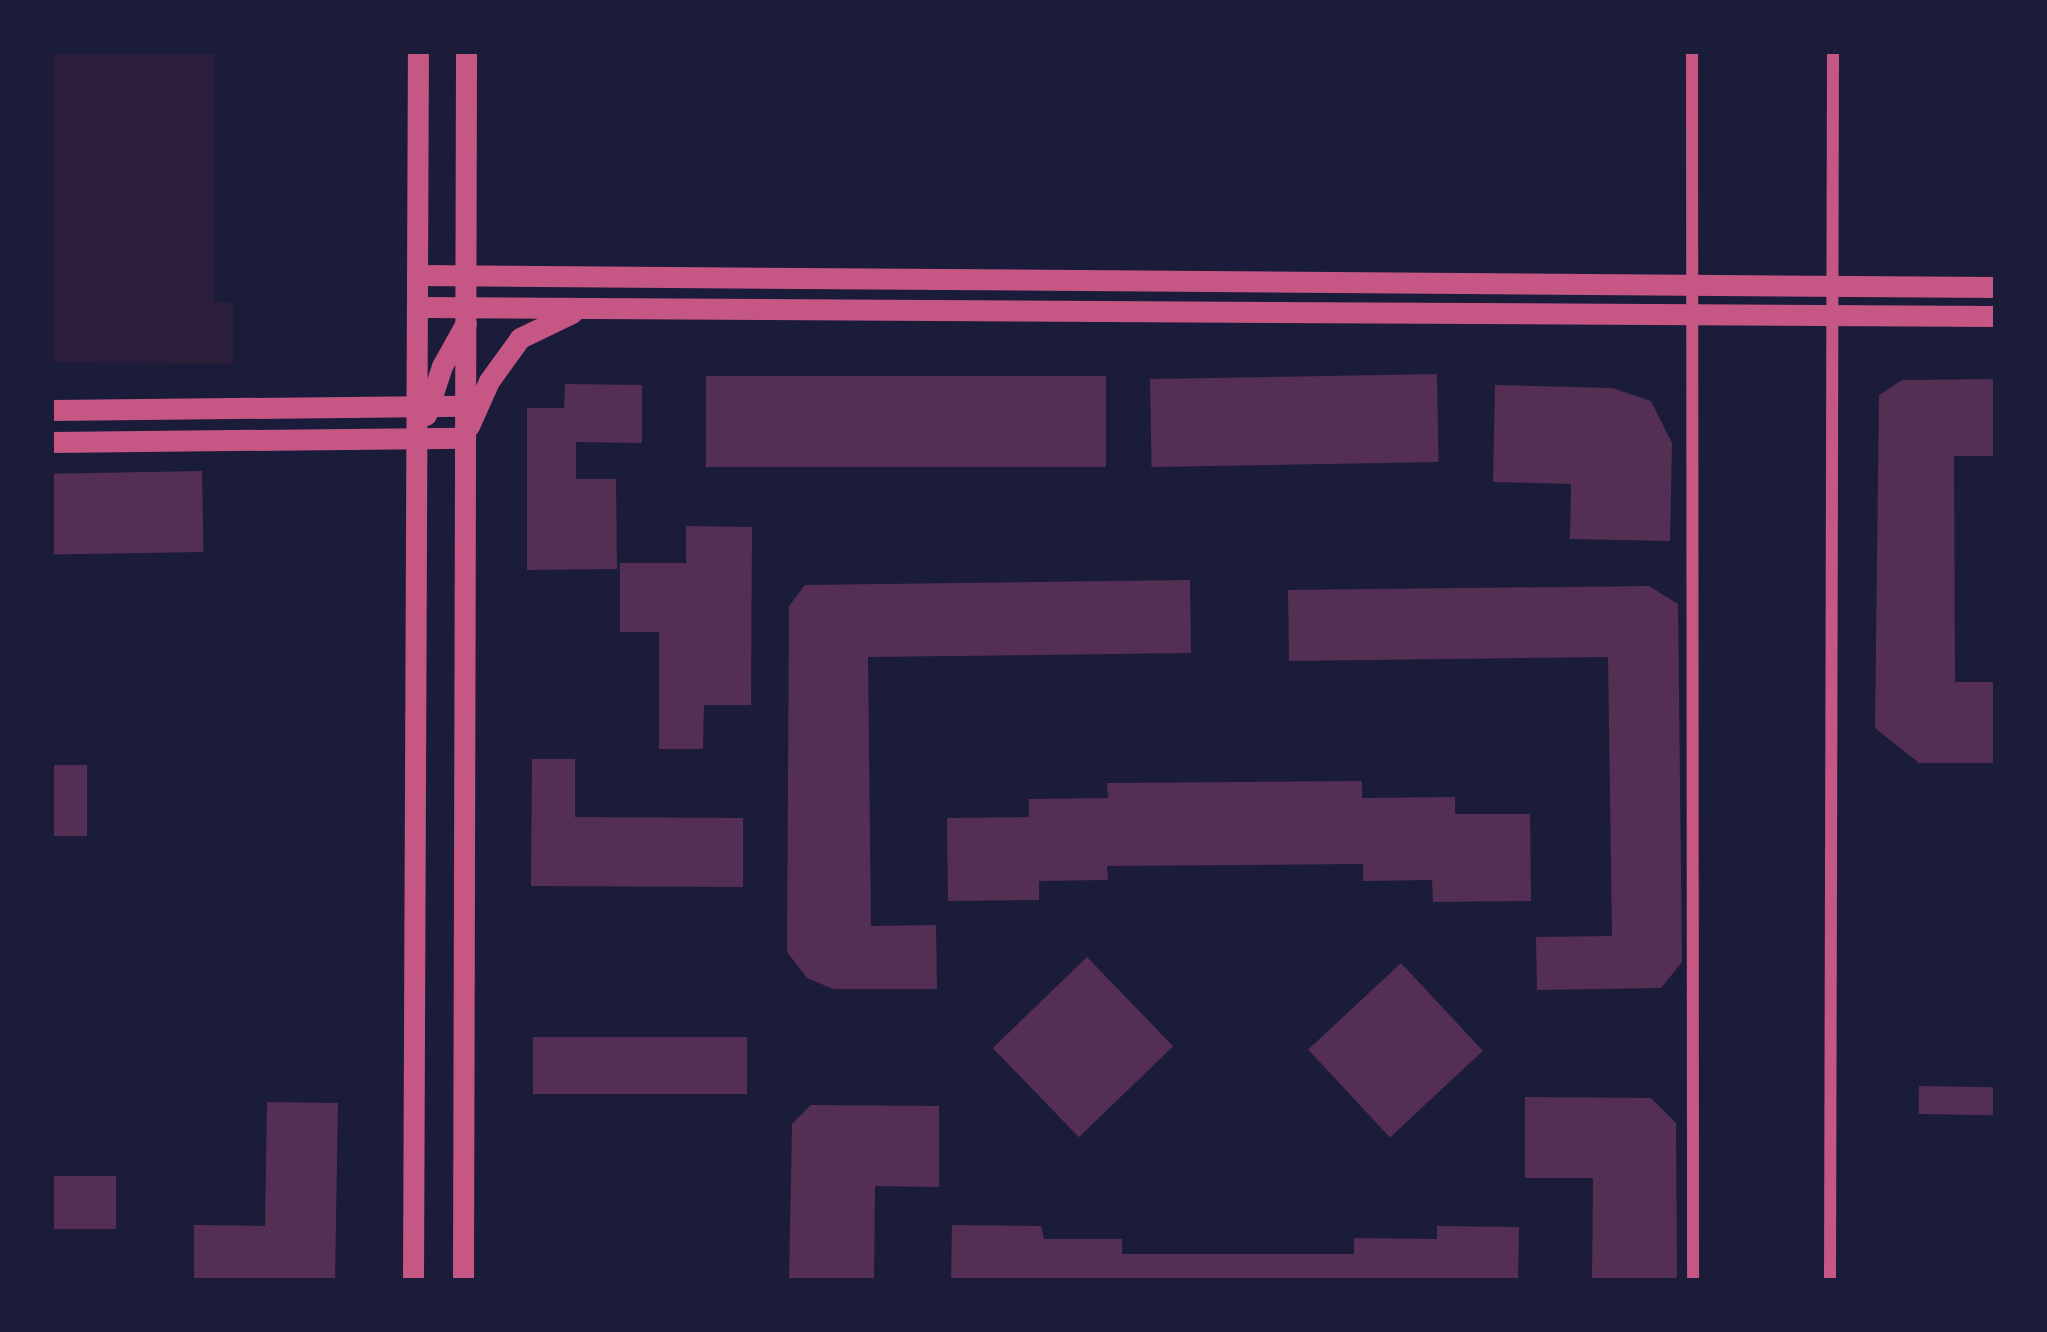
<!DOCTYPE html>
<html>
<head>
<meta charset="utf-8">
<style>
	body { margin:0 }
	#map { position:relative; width:2047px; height:1332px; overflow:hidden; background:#1b1b3a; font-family:Jost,sans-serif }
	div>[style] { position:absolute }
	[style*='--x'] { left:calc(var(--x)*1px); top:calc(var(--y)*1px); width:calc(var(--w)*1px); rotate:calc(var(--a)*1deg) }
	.green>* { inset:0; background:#2a1e3b }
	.building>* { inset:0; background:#542f53; transform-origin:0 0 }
	.minor>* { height:12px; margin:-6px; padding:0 6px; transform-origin:6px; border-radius:6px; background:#c65784 }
	.tertiary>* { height:21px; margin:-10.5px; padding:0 10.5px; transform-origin:10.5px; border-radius:10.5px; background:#c65784 }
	span { translate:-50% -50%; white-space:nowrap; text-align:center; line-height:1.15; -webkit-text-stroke:9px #1b1b3a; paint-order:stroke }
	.frame { position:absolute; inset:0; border:54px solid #1b1b3a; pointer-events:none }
</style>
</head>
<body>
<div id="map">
	<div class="green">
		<div style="clip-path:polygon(51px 51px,214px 51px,214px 301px,233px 303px,233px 364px,51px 363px)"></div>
	</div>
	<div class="building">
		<div style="left:1437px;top:374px;width:88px;height:287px;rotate:89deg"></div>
		<div style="left:1106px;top:376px;width:91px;height:400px;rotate:90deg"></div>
		<div style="clip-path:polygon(1996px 379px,1996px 456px,1954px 456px,1955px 682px,1996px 682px,1996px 763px,1919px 763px,1875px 728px,1879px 395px,1902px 380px)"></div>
		<div style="clip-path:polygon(565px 384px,642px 385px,642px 443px,576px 442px,576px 479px,616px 479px,617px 569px,527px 570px,527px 408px,564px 408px)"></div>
		<div style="clip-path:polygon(1495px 385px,1612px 388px,1651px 401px,1672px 443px,1670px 541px,1570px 539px,1571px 484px,1493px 482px)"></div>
		<div style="left:202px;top:471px;width:81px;height:151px;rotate:89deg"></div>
		<div style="clip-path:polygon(686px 526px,752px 527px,751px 705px,704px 705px,703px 749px,659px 749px,659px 632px,620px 632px,620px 563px,686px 563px)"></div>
		<div style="clip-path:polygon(1190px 580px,1191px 653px,868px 657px,871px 926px,936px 925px,937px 989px,833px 989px,807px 978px,787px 952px,789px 606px,805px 585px)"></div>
		<div style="clip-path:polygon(1649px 586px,1678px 604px,1682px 962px,1661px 988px,1537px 990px,1536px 937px,1612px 936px,1608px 657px,1289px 661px,1288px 590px)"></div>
		<div style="clip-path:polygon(532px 759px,575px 759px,575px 817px,743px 818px,743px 887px,531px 886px)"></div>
		<div style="left:51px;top:765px;width:36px;height:71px"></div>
		<div style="clip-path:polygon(1362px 781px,1362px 798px,1455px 797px,1455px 814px,1530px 814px,1531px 901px,1433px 902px,1432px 880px,1363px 881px,1363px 864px,1107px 866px,1108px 880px,1039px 881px,1039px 900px,948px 901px,947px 818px,1029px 817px,1029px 799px,1108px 798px,1107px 783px)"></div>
		<div style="left:1087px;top:957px;width:124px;height:131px;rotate:46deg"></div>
		<div style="left:1401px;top:963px;width:120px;height:127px;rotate:47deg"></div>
		<div style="left:747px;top:1037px;width:57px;height:214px;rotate:90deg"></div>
		<div style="left:1919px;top:1086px;width:77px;height:28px;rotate:1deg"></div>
		<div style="clip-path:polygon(1525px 1097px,1651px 1098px,1676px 1123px,1677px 1281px,1592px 1281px,1593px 1178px,1525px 1178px)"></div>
		<div style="clip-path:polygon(267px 1102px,338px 1103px,335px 1281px,194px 1281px,194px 1225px,265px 1226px)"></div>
		<div style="clip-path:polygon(811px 1105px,939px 1106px,939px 1187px,875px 1186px,874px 1281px,789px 1281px,792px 1124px)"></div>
		<div style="left:51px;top:1176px;width:65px;height:53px"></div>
		<div style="clip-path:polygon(952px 1225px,1041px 1226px,1044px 1239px,1122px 1239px,1122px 1254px,1354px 1254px,1354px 1238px,1437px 1239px,1437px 1226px,1519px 1227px,1518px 1281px,951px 1281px)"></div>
	</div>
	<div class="minor">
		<div style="--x:1692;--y:51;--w:1230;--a:89.95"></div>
		<div style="--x:1830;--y:1281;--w:1230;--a:-89.86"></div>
	</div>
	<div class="tertiary">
		<div style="--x:419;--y:275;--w:1577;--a:0.44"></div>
		<div style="--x:419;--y:307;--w:1577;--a:0.33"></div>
		<div style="--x:51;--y:410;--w:414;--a:-0.6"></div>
		<div style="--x:426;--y:415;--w:52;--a:-71.9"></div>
		<div style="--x:442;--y:366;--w:49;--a:-60.8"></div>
		<div style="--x:469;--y:426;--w:49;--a:-66"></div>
		<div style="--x:489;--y:381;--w:53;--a:-54.2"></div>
		<div style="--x:520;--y:338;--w:58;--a:-25.7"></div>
		<div style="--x:51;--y:442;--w:414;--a:-0.6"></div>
		<div style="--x:413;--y:1281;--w:1230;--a:-89.77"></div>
		<div style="--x:463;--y:1281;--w:1230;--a:-89.86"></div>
	</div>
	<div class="frame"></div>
</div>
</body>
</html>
